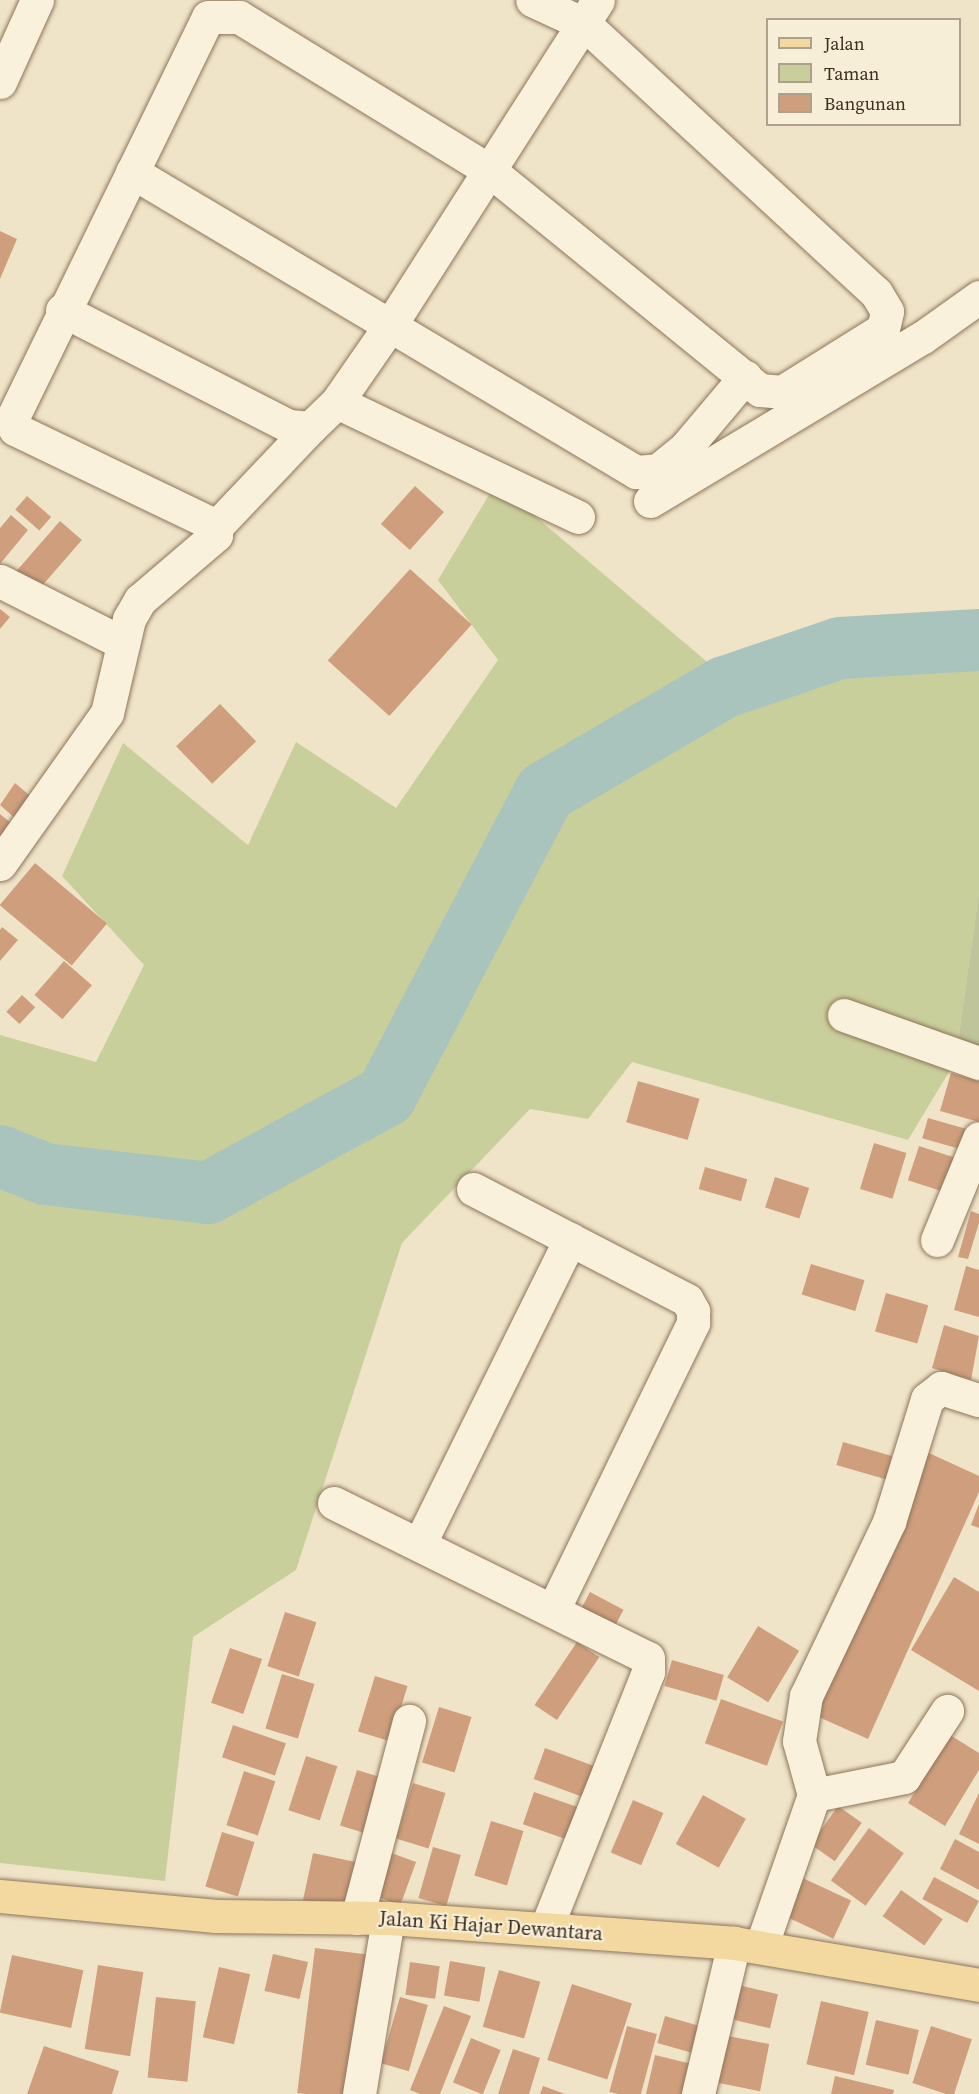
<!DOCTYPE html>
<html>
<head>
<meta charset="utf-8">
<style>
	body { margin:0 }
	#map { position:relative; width:979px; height:2094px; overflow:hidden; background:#f0e4c8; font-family:"Source Serif 4",serif }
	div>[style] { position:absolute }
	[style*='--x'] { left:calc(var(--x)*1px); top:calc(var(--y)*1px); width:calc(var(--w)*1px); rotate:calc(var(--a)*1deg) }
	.green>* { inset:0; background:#c9cf9b }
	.cemetery>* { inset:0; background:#bfc49a }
	.river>* { height:62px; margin:-31px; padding:0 31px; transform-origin:31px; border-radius:31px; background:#a9c4bc }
	.building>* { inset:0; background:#cf9f7d; transform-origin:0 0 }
	.roads { filter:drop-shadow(0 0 2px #8d765c) drop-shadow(0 0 2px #8d765c) }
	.minor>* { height:33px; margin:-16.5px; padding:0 16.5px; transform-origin:16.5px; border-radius:16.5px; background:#faf1dc }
	.major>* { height:33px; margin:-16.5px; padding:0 16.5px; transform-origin:16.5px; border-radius:16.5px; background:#f3d9a0 }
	span { translate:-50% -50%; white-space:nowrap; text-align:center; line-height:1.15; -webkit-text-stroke:4.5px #f7eed8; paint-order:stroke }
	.street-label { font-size:20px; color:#3d2e20 }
	.legend { position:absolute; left:766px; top:18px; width:195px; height:108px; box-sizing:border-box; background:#f7eed8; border:2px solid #ada18e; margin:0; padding:8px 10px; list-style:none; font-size:18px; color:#3d2e20 }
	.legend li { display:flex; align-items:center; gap:12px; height:30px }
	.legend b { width:30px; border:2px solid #ada18e }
</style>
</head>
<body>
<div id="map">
	<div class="green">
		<div style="clip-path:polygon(496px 483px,712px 666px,979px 633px,979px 893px,955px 1062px,908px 1140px,632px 1062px,588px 1119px,530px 1109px,402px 1243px,296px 1570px,193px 1637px,165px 1881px,0 1863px,0 1035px,96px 1062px,144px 965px,62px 876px,123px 743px,248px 845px,296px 742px,396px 808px,498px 660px,438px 580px)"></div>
	</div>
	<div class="cemetery">
		<div style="clip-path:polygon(979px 893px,979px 1070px,955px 1062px)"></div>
	</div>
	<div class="river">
		<div style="--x:0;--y:1156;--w:48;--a:21.8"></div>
		<div style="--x:45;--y:1174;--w:164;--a:6.6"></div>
		<div style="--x:208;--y:1193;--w:203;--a:-28.6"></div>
		<div style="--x:386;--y:1096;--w:343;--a:-62.4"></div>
		<div style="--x:545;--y:792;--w:208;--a:-30.3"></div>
		<div style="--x:725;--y:687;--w:121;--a:-18.7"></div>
		<div style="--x:840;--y:648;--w:139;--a:-3.3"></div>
	</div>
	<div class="building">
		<div style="clip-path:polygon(0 231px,17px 239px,0 279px)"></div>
		<div style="left:415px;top:486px;width:39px;height:51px;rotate:42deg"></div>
		<div style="left:27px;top:496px;width:32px;height:18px;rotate:41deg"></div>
		<div style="clip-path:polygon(11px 515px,28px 530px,0 564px,0 528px)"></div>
		<div style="left:60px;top:521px;width:29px;height:67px;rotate:41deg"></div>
		<div style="left:410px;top:569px;width:83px;height:123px;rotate:42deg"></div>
		<div style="clip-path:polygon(0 609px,10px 617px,0 629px)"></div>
		<div style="left:220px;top:704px;width:52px;height:61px;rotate:46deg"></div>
		<div style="clip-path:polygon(15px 783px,35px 800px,17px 820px,0 805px)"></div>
		<div style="clip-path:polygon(0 814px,17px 828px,0 848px)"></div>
		<div style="left:35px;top:863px;width:94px;height:55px;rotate:40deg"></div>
		<div style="clip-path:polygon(2px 927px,18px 940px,0 961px,0 930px)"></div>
		<div style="left:64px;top:961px;width:37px;height:45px;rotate:41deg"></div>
		<div style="left:22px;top:995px;width:18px;height:23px;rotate:43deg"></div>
		<div style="clip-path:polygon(951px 1073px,979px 1081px,979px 1122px,940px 1111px)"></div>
		<div style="left:638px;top:1081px;width:64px;height:43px;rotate:16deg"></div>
		<div style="left:928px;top:1118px;width:51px;height:21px;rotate:16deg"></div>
		<div style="left:874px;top:1143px;width:34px;height:48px;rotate:17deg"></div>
		<div style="left:919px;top:1146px;width:39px;height:36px;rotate:18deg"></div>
		<div style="left:705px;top:1167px;width:44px;height:23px;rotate:16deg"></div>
		<div style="left:775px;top:1177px;width:36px;height:32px;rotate:18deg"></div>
		<div style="clip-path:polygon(971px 1211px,979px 1214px,979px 1223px,968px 1259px,958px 1257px)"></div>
		<div style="left:811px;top:1264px;width:56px;height:32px;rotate:17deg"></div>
		<div style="clip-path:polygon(966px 1266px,979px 1270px,979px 1317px,954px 1310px)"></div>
		<div style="left:886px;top:1293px;width:44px;height:40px;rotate:16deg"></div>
		<div style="clip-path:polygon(944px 1325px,979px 1336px,971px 1380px,932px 1368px)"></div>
		<div style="left:843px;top:1442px;width:51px;height:24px;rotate:16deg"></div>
		<div style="clip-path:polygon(929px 1453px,979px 1476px,979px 1492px,868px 1739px,812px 1714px)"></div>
		<div style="clip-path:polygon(979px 1504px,979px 1528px,971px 1525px)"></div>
		<div style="clip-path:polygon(954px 1577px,979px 1592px,979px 1691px,911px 1650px)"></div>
		<div style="left:590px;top:1592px;width:38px;height:21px;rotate:28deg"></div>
		<div style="left:285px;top:1612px;width:33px;height:57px;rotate:18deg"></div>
		<div style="left:758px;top:1626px;width:48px;height:60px;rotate:31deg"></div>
		<div style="left:577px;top:1642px;width:27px;height:76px;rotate:34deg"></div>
		<div style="left:230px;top:1648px;width:34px;height:58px;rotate:19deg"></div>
		<div style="left:672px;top:1660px;width:54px;height:27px;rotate:16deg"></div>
		<div style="left:282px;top:1674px;width:34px;height:57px;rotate:17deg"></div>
		<div style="left:375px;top:1676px;width:34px;height:58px;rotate:17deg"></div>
		<div style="left:721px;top:1699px;width:66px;height:47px;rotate:20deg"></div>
		<div style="left:439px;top:1707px;width:34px;height:58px;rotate:17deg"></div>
		<div style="left:233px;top:1725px;width:56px;height:34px;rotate:19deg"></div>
		<div style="clip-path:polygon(950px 1735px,979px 1753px,979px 1770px,945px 1826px,908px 1803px)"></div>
		<div style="left:545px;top:1748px;width:56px;height:33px;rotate:20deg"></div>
		<div style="left:306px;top:1756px;width:33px;height:57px;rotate:18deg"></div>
		<div style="left:357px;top:1770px;width:34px;height:58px;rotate:17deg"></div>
		<div style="left:244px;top:1771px;width:33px;height:57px;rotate:18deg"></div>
		<div style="left:413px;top:1783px;width:34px;height:58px;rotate:17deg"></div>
		<div style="left:534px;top:1792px;width:56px;height:34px;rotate:19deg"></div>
		<div style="clip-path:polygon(979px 1793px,979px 1844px,959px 1834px)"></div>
		<div style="left:703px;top:1795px;width:49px;height:56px;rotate:29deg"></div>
		<div style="left:633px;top:1800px;width:33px;height:57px;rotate:23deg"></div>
		<div style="left:838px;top:1806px;width:29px;height:47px;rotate:35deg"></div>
		<div style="left:491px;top:1821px;width:34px;height:57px;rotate:17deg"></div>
		<div style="left:869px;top:1828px;width:43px;height:65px;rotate:36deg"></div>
		<div style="left:222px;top:1832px;width:34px;height:57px;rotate:17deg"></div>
		<div style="clip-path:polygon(955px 1839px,979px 1852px,979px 1890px,940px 1869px)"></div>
		<div style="left:433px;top:1847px;width:29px;height:53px;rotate:16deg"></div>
		<div style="left:386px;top:1851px;width:32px;height:46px;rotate:20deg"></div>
		<div style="left:313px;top:1853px;width:52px;height:48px;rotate:12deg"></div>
		<div style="left:794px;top:1874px;width:63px;height:42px;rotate:25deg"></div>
		<div style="left:934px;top:1877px;width:51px;height:25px;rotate:28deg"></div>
		<div style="left:901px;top:1890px;width:51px;height:32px;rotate:35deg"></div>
		<div style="left:315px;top:1948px;width:57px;height:146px;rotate:7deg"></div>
		<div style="left:273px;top:1954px;width:36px;height:38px;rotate:13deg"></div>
		<div style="left:12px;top:1955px;width:73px;height:59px;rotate:12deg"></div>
		<div style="left:450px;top:1961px;width:36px;height:35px;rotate:10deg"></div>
		<div style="left:410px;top:1962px;width:30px;height:33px;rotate:8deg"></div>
		<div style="left:98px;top:1965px;width:46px;height:85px;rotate:9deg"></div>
		<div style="left:219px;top:1967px;width:32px;height:72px;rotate:13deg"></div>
		<div style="left:499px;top:1970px;width:43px;height:59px;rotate:16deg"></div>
		<div style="left:572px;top:1984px;width:63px;height:80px;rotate:18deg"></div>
		<div style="left:738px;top:1985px;width:41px;height:35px;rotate:13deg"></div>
		<div style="left:156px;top:1997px;width:40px;height:81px;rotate:6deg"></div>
		<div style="left:400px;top:1997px;width:29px;height:69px;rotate:16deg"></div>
		<div style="left:821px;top:2001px;width:49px;height:65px;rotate:13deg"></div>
		<div style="clip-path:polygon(444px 2006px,471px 2016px,440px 2094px,420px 2094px,410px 2090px)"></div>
		<div style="left:665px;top:2016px;width:44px;height:28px;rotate:16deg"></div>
		<div style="left:876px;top:2020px;width:44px;height:46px;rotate:13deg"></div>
		<div style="left:627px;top:2026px;width:31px;height:68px;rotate:15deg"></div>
		<div style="left:931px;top:2026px;width:43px;height:60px;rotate:18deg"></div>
		<div style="left:728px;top:2036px;width:42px;height:48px;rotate:11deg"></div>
		<div style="left:471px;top:2038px;width:32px;height:48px;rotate:22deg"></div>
		<div style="clip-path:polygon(44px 2046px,119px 2071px,112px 2094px,27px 2094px)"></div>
		<div style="clip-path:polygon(513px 2049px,540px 2058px,529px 2094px,498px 2094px)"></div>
		<div style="clip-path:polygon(655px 2055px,700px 2066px,693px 2094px,646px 2094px)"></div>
		<div style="clip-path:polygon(835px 2076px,894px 2090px,893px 2094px,831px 2094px)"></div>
		<div style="clip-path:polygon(543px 2086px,565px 2094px,540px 2094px)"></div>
	</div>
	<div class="roads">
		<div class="minor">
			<div style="--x:0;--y:82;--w:90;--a:-65.7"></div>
			<div style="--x:132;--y:172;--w:587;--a:30.76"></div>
			<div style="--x:636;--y:472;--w:22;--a:-5"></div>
			<div style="--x:658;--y:470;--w:36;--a:-39"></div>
			<div style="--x:686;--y:447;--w:92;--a:-49.9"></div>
			<div style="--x:62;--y:310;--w:255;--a:27.1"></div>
			<div style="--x:289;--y:426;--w:21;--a:5"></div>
			<div style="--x:310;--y:428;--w:37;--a:-44"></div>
			<div style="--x:337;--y:402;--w:95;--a:-55.3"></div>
			<div style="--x:391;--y:324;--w:384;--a:-57.4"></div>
			<div style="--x:337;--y:402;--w:267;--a:25.5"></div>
			<div style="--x:650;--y:501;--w:318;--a:-31"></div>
			<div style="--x:923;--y:337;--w:69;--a:-35.5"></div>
			<div style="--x:215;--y:528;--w:138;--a:-46.5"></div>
			<div style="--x:0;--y:581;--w:138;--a:26.8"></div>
			<div style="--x:0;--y:864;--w:185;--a:-54.7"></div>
			<div style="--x:107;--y:713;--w:97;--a:-76.8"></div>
			<div style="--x:129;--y:619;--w:22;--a:-60"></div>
			<div style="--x:140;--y:600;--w:100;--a:-40.5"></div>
			<div style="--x:216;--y:535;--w:17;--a:-126"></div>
			<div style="--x:206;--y:521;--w:212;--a:-154.3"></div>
			<div style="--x:15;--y:429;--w:9;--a:-117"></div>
			<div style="--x:11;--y:421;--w:449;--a:-64"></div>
			<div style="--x:208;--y:17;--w:31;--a:0"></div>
			<div style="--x:239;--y:17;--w:293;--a:31.5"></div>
			<div style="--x:489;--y:170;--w:349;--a:39.1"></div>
			<div style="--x:760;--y:390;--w:22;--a:5"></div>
			<div style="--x:782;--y:392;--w:119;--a:-32"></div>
			<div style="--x:883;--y:329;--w:18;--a:-77"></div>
			<div style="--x:887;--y:311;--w:21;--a:-121"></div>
			<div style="--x:876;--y:293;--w:397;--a:-137.3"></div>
			<div style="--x:584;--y:24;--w:57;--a:-155.2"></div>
			<div style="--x:844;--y:1015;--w:143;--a:19.6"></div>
			<div style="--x:473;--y:1189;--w:241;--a:27.4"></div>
			<div style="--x:687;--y:1300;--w:13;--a:61"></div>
			<div style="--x:693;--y:1311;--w:12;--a:90"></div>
			<div style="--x:693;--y:1323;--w:317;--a:116"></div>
			<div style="--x:937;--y:1240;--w:110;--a:-67.6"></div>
			<div style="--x:334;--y:1503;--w:350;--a:26.3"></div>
			<div style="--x:648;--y:1658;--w:14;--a:90"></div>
			<div style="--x:648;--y:1672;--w:276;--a:111.7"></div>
			<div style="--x:420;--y:1543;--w:339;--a:-63.7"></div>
			<div style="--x:814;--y:1795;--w:92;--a:-11.3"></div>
			<div style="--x:904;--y:1777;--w:79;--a:-56.9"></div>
			<div style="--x:357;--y:1918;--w:204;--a:-75.2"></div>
			<div style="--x:761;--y:1947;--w:161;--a:-70.8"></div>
			<div style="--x:814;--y:1795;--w:56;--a:-105.5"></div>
			<div style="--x:799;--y:1741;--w:46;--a:-81.2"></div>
			<div style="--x:806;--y:1696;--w:193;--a:-64.5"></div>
			<div style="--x:889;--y:1522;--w:129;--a:-72.8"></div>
			<div style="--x:927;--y:1399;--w:18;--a:-38"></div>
			<div style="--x:941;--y:1388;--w:40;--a:18"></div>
			<div style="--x:359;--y:2094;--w:178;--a:-80.6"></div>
			<div style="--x:698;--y:2094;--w:155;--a:-76.6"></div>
		</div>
		<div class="major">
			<div style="--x:0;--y:1896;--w:217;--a:5.3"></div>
			<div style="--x:216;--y:1916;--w:172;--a:0.7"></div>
			<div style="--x:388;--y:1918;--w:347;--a:4.1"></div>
			<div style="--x:734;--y:1943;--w:249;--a:9.7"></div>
		</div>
	</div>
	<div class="street-label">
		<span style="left:491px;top:1926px;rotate:4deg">Jalan Ki Hajar Dewantara</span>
	</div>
	<ul class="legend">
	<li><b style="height:8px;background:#f3d9a0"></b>Jalan</li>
	<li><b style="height:16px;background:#c9cf9b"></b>Taman</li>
	<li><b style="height:16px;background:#cf9f7d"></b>Bangunan</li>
	</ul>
</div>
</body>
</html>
